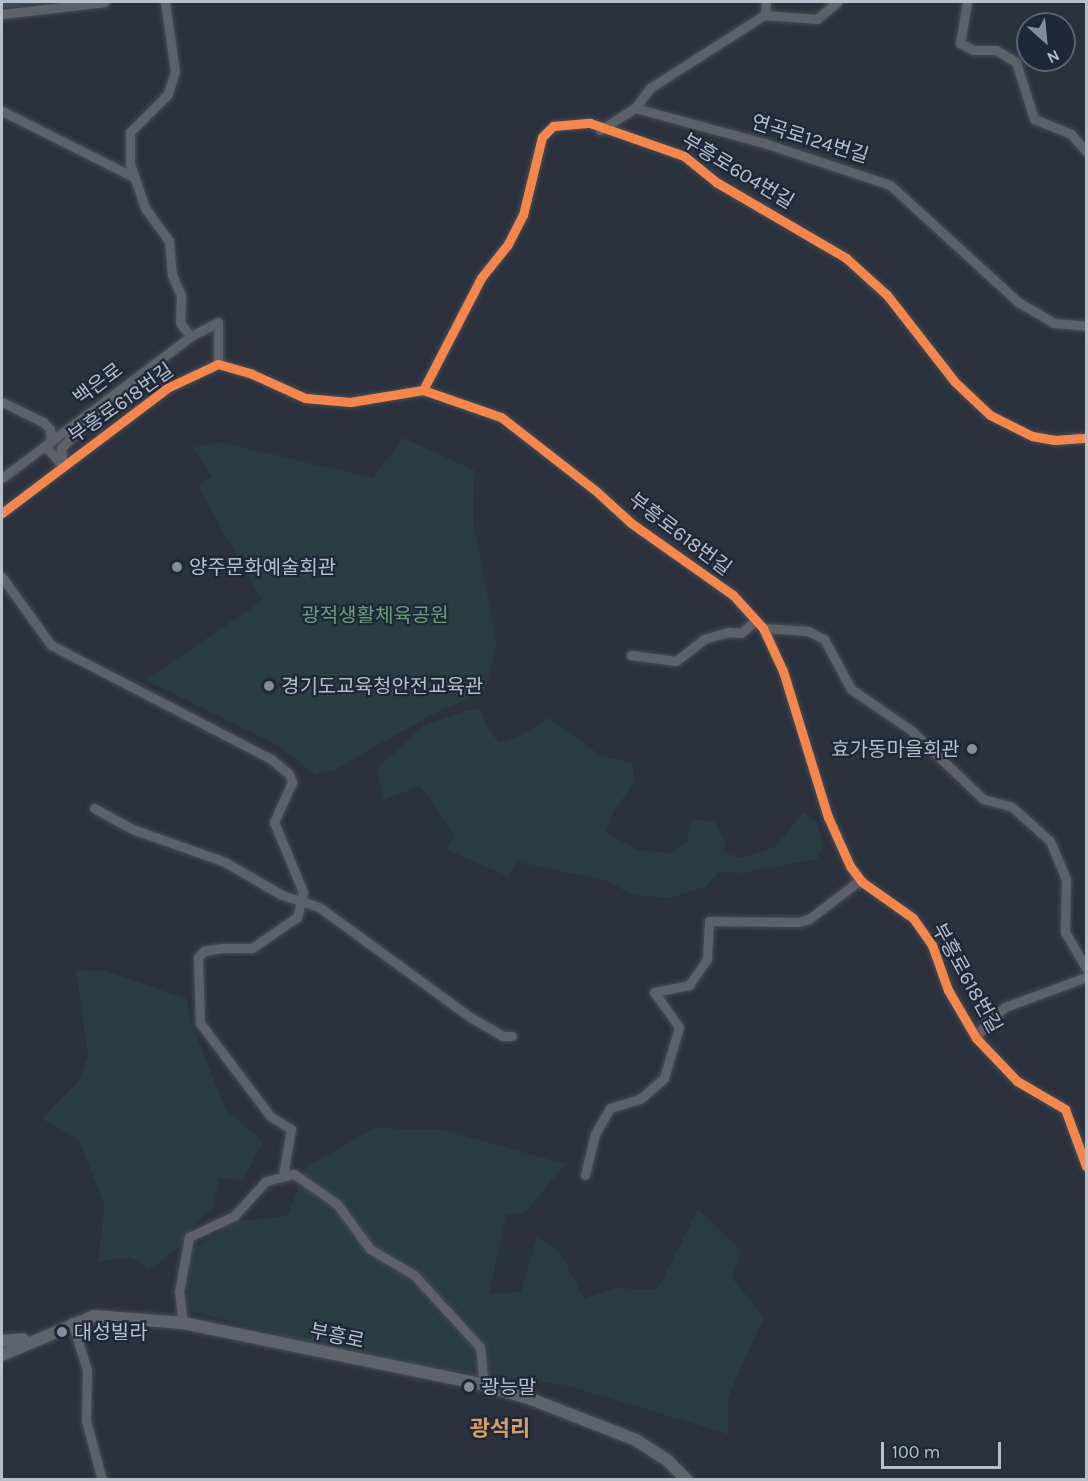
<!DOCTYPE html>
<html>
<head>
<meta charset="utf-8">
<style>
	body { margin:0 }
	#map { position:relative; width:1088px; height:1481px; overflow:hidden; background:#2c323d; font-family:Karla,"Noto Sans KR",sans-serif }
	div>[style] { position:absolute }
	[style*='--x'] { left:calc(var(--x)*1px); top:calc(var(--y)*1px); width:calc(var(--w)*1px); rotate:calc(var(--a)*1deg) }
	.green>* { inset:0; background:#293d43 }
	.water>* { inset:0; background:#3a4b68 }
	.roads { filter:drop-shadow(0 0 2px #484d55) drop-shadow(0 0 2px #484d55) }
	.minor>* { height:9px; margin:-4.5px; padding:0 4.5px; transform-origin:4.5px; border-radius:4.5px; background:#5d6169 }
	.major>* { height:12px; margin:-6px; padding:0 6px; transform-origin:6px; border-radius:6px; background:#5f636b }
	.cycleway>* { height:9px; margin:-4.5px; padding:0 4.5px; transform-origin:4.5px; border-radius:4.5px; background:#f5874c }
	.dots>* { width:16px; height:16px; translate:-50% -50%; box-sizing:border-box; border:3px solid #1f2838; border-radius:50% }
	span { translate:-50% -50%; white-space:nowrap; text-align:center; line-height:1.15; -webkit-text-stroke:4.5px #1f2838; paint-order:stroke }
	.street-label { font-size:20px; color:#b7becc }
	.poi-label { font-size:20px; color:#b7becc }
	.left { translate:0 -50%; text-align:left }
	.right { translate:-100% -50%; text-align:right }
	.park-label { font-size:20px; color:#6d9e7a }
	.quarter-label { font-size:22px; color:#d99c65; font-weight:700 }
	.frame { position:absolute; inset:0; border:3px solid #b7becc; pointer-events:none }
	.north { position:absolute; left:1016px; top:12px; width:60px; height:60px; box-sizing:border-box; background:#1f2838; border:2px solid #5c6473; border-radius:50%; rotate:153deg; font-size:16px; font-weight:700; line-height:24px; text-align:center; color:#b7becc }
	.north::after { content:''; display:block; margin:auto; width:21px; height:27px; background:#868d9a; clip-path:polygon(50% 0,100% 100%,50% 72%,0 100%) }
	.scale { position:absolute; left:881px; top:1442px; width:120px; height:27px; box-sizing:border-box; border:3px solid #b7becc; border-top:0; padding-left:8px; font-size:18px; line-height:21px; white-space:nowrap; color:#b7becc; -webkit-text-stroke:4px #1f2838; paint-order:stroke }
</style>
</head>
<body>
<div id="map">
	<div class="green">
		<div style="clip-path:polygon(403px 438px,474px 470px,473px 521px,497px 644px,485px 691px,431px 715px,336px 769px,316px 775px,279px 746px,145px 680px,262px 601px,198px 487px,212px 476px,193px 448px,219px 442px,373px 478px)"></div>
		<div style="clip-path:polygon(468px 710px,481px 710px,488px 729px,499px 743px,516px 738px,549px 718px,601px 756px,632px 763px,635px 781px,612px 814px,606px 832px,637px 850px,671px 853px,686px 842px,693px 820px,714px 821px,725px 840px,724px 853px,741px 858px,775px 847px,804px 812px,817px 823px,823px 844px,817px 859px,741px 873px,719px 872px,705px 887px,668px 898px,631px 895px,609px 881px,517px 862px,508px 876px,447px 850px,454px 834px,420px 786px,383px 800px,377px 769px,424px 725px)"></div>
		<div style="clip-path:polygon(76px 970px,105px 971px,187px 999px,191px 1022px,226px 1110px,263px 1141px,243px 1180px,219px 1178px,213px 1208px,194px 1225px,184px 1244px,149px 1270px,131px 1257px,98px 1262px,105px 1206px,79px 1140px,42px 1119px,79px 1080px,88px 1055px)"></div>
		<div style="clip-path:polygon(374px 1128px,444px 1130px,565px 1164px,525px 1213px,506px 1215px,489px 1295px,521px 1291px,537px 1237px,559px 1250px,584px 1299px,617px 1288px,657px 1290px,698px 1209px,741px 1251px,732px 1278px,764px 1317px,728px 1397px,728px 1434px,566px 1385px,437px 1369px,315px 1344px,186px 1310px,191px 1249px,240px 1221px,288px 1216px,305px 1168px)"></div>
	</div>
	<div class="water">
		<div style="clip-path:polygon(2px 2px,50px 2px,2px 8px)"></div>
	</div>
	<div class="roads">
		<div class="minor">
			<div style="--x:165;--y:2;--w:70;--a:81.8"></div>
			<div style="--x:175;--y:71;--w:24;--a:107"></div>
			<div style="--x:168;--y:94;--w:54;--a:135"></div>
			<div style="--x:130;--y:132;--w:32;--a:90"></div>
			<div style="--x:130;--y:164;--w:46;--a:71.2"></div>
			<div style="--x:145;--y:208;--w:41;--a:54"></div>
			<div style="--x:169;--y:241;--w:34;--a:85"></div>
			<div style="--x:172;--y:275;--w:22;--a:66"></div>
			<div style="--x:181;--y:295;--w:28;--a:92"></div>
			<div style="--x:180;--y:323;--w:17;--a:50"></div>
			<div style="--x:967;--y:2;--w:42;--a:99.7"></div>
			<div style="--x:960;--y:43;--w:15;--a:28"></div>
			<div style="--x:973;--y:50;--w:23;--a:0"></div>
			<div style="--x:996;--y:50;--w:23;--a:31"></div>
			<div style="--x:1016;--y:62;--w:60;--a:72.5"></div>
			<div style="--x:1034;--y:119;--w:40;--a:22"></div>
			<div style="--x:1071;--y:134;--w:23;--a:49"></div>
			<div style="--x:2;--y:14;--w:103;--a:-6.7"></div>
			<div style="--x:765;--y:15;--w:13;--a:-86"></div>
			<div style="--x:635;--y:108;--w:134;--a:15.2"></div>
			<div style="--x:764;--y:143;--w:133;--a:18.4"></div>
			<div style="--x:890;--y:185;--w:173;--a:42.4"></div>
			<div style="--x:1018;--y:302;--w:42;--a:30.3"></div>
			<div style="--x:1054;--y:323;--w:32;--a:5"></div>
			<div style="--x:2;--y:111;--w:145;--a:26.6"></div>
			<div style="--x:600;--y:130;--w:41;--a:-32.2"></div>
			<div style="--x:635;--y:108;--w:25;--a:-53"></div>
			<div style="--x:650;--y:88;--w:135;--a:-32.6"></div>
			<div style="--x:764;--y:15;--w:53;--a:4.3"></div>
			<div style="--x:817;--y:19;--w:26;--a:-40"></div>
			<div style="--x:218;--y:364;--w:42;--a:-90"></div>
			<div style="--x:423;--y:390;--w:126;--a:-62.6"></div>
			<div style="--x:481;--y:278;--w:43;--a:-51.5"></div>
			<div style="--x:508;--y:244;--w:33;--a:-63"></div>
			<div style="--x:523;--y:215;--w:80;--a:-76.3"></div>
			<div style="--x:542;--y:137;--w:16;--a:-45"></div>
			<div style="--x:553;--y:126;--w:37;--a:-5"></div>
			<div style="--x:590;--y:123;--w:100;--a:19.3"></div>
			<div style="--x:684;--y:156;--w:41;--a:39.1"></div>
			<div style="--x:716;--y:182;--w:151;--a:30.3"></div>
			<div style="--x:846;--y:258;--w:55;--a:42.1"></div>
			<div style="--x:887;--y:295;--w:110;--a:52"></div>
			<div style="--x:955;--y:382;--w:48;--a:43.3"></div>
			<div style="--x:990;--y:415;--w:47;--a:26.6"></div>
			<div style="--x:1032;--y:436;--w:23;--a:10"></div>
			<div style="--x:1055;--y:440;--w:31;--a:-4"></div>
			<div style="--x:2;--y:402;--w:46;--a:26"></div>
			<div style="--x:43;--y:422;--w:10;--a:45"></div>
			<div style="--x:50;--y:429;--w:13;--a:86"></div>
			<div style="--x:45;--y:446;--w:27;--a:48"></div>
			<div style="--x:63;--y:466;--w:18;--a:-96"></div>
			<div style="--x:61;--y:448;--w:48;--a:-45"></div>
			<div style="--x:2;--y:478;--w:236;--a:-36.9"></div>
			<div style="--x:191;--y:336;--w:30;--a:-27"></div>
			<div style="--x:2;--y:513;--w:207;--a:-37.1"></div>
			<div style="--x:167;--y:388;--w:56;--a:-25.2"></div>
			<div style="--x:218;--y:364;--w:35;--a:16"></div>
			<div style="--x:252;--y:374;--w:58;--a:24.4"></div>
			<div style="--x:305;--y:398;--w:45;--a:5.1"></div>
			<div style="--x:350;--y:402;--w:74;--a:-9.3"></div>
			<div style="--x:423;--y:390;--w:83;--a:19.1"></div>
			<div style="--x:501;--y:417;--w:120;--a:37.9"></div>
			<div style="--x:596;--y:491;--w:47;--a:42.4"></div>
			<div style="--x:631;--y:523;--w:125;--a:35.2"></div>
			<div style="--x:733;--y:595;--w:45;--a:47.7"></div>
			<div style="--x:763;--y:628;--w:47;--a:65.1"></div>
			<div style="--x:783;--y:671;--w:153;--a:72.9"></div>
			<div style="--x:828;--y:817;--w:54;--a:65.8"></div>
			<div style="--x:850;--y:866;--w:20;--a:53"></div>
			<div style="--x:862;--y:882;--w:62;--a:35.2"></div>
			<div style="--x:913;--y:918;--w:33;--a:55"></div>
			<div style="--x:932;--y:945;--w:48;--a:70.4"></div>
			<div style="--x:948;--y:990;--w:56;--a:59.7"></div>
			<div style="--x:976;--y:1038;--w:59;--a:46.4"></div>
			<div style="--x:1017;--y:1081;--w:56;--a:30.3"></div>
			<div style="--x:1065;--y:1109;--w:61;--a:69.8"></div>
			<div style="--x:2;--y:577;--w:84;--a:54.2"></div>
			<div style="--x:51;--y:645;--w:248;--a:27.4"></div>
			<div style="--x:271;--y:759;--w:23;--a:40"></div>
			<div style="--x:289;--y:774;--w:9;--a:69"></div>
			<div style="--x:292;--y:782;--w:44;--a:114.2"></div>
			<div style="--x:274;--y:822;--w:76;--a:67.5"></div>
			<div style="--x:303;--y:892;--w:26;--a:103"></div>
			<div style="--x:297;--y:917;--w:55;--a:145.4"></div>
			<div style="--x:252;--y:948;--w:30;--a:180"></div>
			<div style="--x:222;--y:948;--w:18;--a:171"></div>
			<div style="--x:204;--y:951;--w:8;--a:135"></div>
			<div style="--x:198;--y:957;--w:66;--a:88.3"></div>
			<div style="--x:200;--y:1023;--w:116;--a:53"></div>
			<div style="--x:270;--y:1116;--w:25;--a:32"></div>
			<div style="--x:291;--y:1129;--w:48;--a:99.7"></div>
			<div style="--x:763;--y:628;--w:45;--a:3.8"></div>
			<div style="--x:808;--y:631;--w:18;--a:27"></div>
			<div style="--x:824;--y:639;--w:57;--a:61.6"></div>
			<div style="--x:851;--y:689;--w:74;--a:34.5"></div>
			<div style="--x:912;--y:731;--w:98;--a:43.8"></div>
			<div style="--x:983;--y:799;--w:30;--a:15"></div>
			<div style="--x:1012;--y:807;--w:51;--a:41.8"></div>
			<div style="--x:1050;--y:841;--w:41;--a:67.2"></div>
			<div style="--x:1066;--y:879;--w:53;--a:91.1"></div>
			<div style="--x:1065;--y:932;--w:42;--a:59.7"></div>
			<div style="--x:631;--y:655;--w:45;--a:7.6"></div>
			<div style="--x:676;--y:661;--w:36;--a:-38"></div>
			<div style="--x:704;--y:639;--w:25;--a:-16"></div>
			<div style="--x:728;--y:632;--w:13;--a:4"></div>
			<div style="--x:741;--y:633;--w:20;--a:-41"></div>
			<div style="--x:94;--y:808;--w:43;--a:28.9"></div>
			<div style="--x:132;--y:829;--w:96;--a:19.4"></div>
			<div style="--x:223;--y:861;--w:68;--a:30"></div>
			<div style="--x:282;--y:895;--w:39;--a:18"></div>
			<div style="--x:319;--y:907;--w:187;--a:36.1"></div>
			<div style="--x:470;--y:1017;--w:38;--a:30"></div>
			<div style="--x:503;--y:1036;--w:9;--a:0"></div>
			<div style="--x:976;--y:1038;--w:18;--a:-56"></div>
			<div style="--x:986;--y:1023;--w:25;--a:-40"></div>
			<div style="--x:1005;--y:1007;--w:86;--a:-20.3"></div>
			<div style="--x:585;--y:1175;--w:42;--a:-76.3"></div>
			<div style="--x:595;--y:1134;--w:30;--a:-60"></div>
			<div style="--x:610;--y:1108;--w:31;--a:-17"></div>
			<div style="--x:640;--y:1099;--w:32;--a:-41"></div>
			<div style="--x:664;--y:1078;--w:53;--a:-73.6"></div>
			<div style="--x:679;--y:1027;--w:43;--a:-125.5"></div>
			<div style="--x:654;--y:992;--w:36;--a:-11"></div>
			<div style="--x:689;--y:985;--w:32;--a:-55"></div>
			<div style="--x:707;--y:959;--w:38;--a:-87"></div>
			<div style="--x:709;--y:921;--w:89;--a:0.6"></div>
			<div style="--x:798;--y:922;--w:11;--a:-15"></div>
			<div style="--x:809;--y:919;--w:64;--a:-37.4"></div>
			<div style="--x:72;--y:1322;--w:50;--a:72.6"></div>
			<div style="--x:87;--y:1370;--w:50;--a:91.1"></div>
			<div style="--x:86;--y:1420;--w:62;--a:75.1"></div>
			<div style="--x:183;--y:1323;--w:31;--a:-97"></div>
			<div style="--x:179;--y:1292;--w:56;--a:-79.7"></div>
			<div style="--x:189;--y:1237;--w:50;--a:-25"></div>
			<div style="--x:234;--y:1216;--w:47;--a:-47.6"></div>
			<div style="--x:266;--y:1181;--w:29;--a:-14"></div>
			<div style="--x:294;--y:1174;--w:52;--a:34.9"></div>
			<div style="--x:337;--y:1204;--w:56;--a:53.7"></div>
			<div style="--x:370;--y:1249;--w:51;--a:30.6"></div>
			<div style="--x:414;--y:1275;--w:98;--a:47.5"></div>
			<div style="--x:480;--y:1347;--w:38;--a:84"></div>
		</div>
		<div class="major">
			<div style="--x:2;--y:1341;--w:21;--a:-5"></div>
			<div style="--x:2;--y:1355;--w:100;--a:-23"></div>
			<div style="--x:94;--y:1316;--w:89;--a:4.5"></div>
			<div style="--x:183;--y:1323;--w:307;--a:11.6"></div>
			<div style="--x:484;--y:1385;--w:49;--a:16.6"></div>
			<div style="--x:531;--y:1399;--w:113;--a:21.3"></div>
			<div style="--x:636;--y:1440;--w:37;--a:33"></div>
			<div style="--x:667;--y:1460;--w:28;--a:45"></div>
		</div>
	</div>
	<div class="cycleway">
		<div style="--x:423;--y:390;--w:126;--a:-62.6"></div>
		<div style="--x:481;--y:278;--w:43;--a:-51.5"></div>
		<div style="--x:508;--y:244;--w:33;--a:-63"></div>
		<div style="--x:523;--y:215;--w:80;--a:-76.3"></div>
		<div style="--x:542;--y:137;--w:16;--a:-45"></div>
		<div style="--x:553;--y:126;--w:37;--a:-5"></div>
		<div style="--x:590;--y:123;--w:100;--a:19.3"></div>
		<div style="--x:684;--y:156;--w:41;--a:39.1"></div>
		<div style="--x:716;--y:182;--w:151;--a:30.3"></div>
		<div style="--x:846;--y:258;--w:55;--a:42.1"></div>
		<div style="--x:887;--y:295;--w:110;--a:52"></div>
		<div style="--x:955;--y:382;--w:48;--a:43.3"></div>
		<div style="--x:990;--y:415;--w:47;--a:26.6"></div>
		<div style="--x:1032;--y:436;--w:23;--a:10"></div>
		<div style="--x:1055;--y:440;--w:31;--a:-4"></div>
		<div style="--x:2;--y:513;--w:207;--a:-37.1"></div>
		<div style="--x:167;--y:388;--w:56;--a:-25.2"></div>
		<div style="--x:218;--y:364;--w:35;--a:16"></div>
		<div style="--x:252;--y:374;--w:58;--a:24.4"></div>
		<div style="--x:305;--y:398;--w:45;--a:5.1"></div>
		<div style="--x:350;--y:402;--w:74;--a:-9.3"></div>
		<div style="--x:423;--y:390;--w:83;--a:19.1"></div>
		<div style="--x:501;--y:417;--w:120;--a:37.9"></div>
		<div style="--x:596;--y:491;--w:47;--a:42.4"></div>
		<div style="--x:631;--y:523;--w:125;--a:35.2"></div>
		<div style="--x:733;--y:595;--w:45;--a:47.7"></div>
		<div style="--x:763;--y:628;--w:47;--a:65.1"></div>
		<div style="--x:783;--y:671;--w:153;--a:72.9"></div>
		<div style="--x:828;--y:817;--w:54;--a:65.8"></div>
		<div style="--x:850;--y:866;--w:20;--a:53"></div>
		<div style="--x:862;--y:882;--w:62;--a:35.2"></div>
		<div style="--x:913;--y:918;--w:33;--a:55"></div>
		<div style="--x:932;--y:945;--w:48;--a:70.4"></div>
		<div style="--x:948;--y:990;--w:56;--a:59.7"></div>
		<div style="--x:976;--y:1038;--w:59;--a:46.4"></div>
		<div style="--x:1017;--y:1081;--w:56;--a:30.3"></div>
		<div style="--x:1065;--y:1109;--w:61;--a:69.8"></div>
	</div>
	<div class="dots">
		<div style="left:177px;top:567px;background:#868d9a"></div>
		<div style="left:269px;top:686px;background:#868d9a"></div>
		<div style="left:972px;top:749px;background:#868d9a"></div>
		<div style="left:62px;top:1332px;background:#868d9a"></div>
		<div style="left:469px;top:1387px;background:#868d9a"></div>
	</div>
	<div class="street-label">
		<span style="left:810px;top:139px;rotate:17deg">연곡로124번길</span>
		<span style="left:738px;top:171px;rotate:31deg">부흥로604번길</span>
		<span style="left:98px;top:384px;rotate:-37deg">백은로</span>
		<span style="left:121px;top:403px;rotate:-35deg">부흥로618번길</span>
		<span style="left:680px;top:534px;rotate:37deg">부흥로618번길</span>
		<span style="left:967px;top:978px;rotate:61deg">부흥로618번길</span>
		<span style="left:337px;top:1336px;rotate:12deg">부흥로</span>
	</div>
	<div class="poi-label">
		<span class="left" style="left:189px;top:567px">양주문화예술회관</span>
		<span class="left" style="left:281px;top:686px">경기도교육청안전교육관</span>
		<span class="right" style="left:960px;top:749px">효가동마을회관</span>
		<span class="left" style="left:74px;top:1332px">대성빌라</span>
		<span class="left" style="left:481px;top:1387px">광능말</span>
	</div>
	<div class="park-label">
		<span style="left:375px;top:615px">광적생활체육공원</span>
	</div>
	<div class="quarter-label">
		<span style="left:500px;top:1430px">광석리</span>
	</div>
	<div class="frame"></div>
	<div class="north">N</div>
	<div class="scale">100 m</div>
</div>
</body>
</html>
